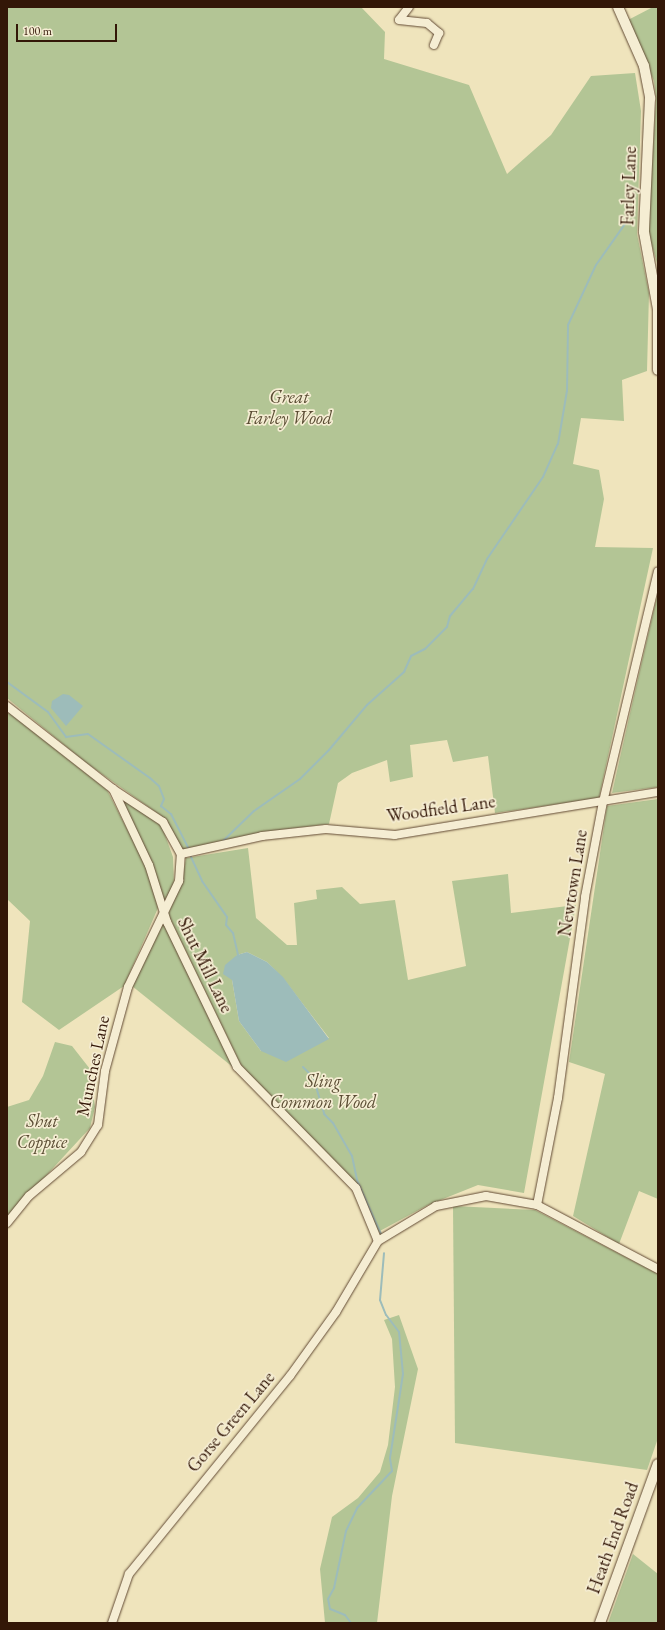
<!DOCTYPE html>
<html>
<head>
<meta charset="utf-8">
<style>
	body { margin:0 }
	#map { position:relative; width:665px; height:1630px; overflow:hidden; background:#efe4bc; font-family:"EB Garamond",serif }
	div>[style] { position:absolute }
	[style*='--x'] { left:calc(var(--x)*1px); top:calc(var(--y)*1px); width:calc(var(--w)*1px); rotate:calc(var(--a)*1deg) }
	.green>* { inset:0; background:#b3c595 }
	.water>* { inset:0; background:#9dbcba }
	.stream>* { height:2px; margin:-1px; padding:0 1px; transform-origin:1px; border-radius:1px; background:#9dbcba }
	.roads { filter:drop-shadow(0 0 1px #624a34) drop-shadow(0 0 1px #624a34) }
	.minor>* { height:8px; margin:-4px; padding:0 4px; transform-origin:4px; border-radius:4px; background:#f5edd3 }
	.tertiary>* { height:10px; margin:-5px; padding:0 5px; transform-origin:5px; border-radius:5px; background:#f5edd3 }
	span { translate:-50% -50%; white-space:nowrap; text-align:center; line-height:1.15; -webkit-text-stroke:3.5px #f5edd3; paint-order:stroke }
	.street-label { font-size:18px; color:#331707 }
	.park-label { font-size:18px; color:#594b32; font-style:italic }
	.frame { position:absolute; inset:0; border:8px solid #331707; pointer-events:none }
	.scale { position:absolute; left:16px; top:24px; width:101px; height:18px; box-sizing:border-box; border:2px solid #331707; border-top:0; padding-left:5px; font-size:12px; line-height:14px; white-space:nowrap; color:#331707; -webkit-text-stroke:3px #f5edd3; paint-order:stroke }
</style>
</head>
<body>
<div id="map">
	<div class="green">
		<div style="clip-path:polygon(7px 7px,361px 7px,385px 32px,384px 59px,469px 85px,507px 174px,551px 135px,591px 76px,635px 73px,641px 111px,637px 234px,649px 293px,647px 371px,622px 380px,624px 421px,581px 418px,573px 464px,599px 470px,604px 499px,595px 547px,653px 548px,599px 798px,495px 813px,488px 756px,453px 762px,447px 740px,410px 745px,413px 777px,390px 782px,387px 760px,352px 773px,338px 783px,329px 824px,272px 831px,179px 853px,167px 820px,85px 762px,7px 698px)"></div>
		<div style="clip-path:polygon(653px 7px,658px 7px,657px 263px,648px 232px,656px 98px,654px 81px,628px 20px)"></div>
		<div style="clip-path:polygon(658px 592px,658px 787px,612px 793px,636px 687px)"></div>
		<div style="clip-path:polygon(7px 711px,107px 790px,145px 864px,158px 908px,124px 986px,59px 1030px,22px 1002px,30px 921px,7px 899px)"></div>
		<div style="clip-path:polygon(119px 796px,161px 824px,173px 857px,174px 885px,164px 901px)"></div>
		<div style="clip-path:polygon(658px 799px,658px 1199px,639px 1191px,619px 1244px,573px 1216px,605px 1074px,569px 1062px,607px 806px)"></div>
		<div style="clip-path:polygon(evenodd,248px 848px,256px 918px,287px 945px,297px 945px,294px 903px,317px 899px,316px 890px,342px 887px,360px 904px,395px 900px,408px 980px,466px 966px,452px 881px,508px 874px,511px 913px,576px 905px,524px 1193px,478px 1185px,428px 1205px,378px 1232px,357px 1186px,305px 1137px,241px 1065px,168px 914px,182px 881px,186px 858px,248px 848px,247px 952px,267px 962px,283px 978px,329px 1038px,261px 1051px,239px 1021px,232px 980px,237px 955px,247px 952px)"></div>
		<div style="clip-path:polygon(162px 918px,234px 1068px,132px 986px)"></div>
		<div style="clip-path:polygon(55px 1042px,72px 1046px,90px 1069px,95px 1107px,90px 1128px,7px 1218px,7px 1107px,29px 1100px,43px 1076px)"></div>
		<div style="clip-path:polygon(453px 1206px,535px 1210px,658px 1274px,658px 1438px,647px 1470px,455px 1443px)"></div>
		<div style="clip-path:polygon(399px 1315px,418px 1369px,392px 1496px,377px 1623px,325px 1623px,320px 1569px,332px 1517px,358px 1498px,380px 1472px,388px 1445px,395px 1387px,392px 1339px,384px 1320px)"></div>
		<div style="clip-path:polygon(633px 1554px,658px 1574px,658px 1623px,608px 1623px)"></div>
	</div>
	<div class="water">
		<div style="clip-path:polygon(63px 694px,69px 695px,83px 706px,66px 726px,51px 708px,52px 701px)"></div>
		<div style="clip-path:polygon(247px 952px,267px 962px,283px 977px,329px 1039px,286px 1062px,261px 1051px,239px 1021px,232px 980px,223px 974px,225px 965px,237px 955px)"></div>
	</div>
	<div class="stream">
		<div style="--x:7;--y:682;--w:51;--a:36.2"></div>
		<div style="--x:48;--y:712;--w:31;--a:54"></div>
		<div style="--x:66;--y:737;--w:22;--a:-8"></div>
		<div style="--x:88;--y:734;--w:76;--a:35.4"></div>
		<div style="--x:150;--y:778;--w:12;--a:42"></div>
		<div style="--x:159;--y:786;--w:14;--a:69"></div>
		<div style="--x:164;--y:799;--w:8;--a:113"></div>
		<div style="--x:161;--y:806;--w:13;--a:39"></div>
		<div style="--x:171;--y:814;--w:38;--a:63"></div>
		<div style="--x:223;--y:841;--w:43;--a:-44.1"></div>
		<div style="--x:254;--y:811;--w:56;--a:-34.8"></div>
		<div style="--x:300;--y:779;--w:41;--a:-45"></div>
		<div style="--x:329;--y:750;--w:59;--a:-49.8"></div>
		<div style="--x:367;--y:705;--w:50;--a:-41.7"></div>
		<div style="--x:404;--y:672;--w:17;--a:-66"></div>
		<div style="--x:411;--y:656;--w:16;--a:-27"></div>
		<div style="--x:425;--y:649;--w:31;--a:-45"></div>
		<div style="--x:447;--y:627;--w:11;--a:-75"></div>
		<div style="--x:450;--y:616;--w:35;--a:-50"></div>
		<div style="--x:473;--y:589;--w:33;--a:-65"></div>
		<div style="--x:487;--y:559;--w:99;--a:-55.7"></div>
		<div style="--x:543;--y:477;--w:36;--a:-66"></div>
		<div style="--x:558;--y:444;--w:54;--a:-80.4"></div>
		<div style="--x:567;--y:391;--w:66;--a:-89.1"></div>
		<div style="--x:568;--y:325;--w:66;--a:-65"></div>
		<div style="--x:596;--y:265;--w:54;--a:-54.8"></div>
		<div style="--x:191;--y:857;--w:26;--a:65"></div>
		<div style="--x:202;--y:881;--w:44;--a:55.2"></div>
		<div style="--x:227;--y:917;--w:8;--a:97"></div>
		<div style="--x:226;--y:925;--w:11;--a:49"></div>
		<div style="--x:233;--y:933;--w:23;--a:77"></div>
		<div style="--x:303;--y:1067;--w:14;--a:45"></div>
		<div style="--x:313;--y:1077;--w:39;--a:73"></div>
		<div style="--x:324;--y:1114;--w:13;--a:45"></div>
		<div style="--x:333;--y:1123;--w:38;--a:60"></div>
		<div style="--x:352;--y:1156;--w:25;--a:78"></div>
		<div style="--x:357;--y:1180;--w:59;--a:66"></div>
		<div style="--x:351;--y:1623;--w:10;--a:-127"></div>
		<div style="--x:345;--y:1615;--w:16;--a:-158"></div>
		<div style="--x:330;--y:1609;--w:10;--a:-101"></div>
		<div style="--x:328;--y:1599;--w:13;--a:-61"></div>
		<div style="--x:334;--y:1588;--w:58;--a:-78.1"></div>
		<div style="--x:346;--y:1531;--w:25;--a:-64"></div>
		<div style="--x:357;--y:1508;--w:51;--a:-46.6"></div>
		<div style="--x:392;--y:1471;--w:13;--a:-99"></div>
		<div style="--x:390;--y:1458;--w:85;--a:-81.2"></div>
		<div style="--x:403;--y:1374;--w:42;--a:-95.4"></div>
		<div style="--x:399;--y:1332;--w:21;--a:-127"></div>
		<div style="--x:386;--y:1315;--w:16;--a:-112"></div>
		<div style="--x:380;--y:1300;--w:47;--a:-85.1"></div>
	</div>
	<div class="roads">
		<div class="minor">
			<div style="--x:409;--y:7;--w:16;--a:128"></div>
			<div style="--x:399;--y:20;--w:28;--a:6"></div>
			<div style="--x:427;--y:23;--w:16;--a:40"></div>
			<div style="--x:439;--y:33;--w:13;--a:113"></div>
			<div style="--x:7;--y:706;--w:135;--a:38.1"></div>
			<div style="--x:113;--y:789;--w:84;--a:64.7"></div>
			<div style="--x:149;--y:865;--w:60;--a:72.5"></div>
			<div style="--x:167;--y:922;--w:161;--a:64.2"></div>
			<div style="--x:237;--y:1067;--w:170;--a:45.5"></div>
			<div style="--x:356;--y:1188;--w:57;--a:67.5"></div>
			<div style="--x:113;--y:789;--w:60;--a:33.4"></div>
			<div style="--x:163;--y:822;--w:37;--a:61"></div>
			<div style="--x:537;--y:1205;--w:109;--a:-78.9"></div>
			<div style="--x:558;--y:1098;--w:203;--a:-82.3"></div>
			<div style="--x:585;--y:897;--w:97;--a:-79.3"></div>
			<div style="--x:603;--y:802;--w:237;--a:-76.6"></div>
			<div style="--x:7;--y:1223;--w:35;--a:-51"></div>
			<div style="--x:29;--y:1196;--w:68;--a:-40.2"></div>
			<div style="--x:81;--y:1152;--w:32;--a:-58"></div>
			<div style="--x:98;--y:1125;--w:54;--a:-82.6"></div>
			<div style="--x:105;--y:1071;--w:87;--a:-74.7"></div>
			<div style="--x:128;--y:987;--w:118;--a:-64.3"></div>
			<div style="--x:179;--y:881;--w:27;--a:-86"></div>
			<div style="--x:181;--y:854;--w:83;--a:-12.5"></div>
			<div style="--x:262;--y:836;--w:64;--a:-6.2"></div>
			<div style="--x:326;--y:829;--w:69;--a:5"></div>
			<div style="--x:395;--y:835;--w:266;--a:-9.3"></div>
			<div style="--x:112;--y:1623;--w:52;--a:-70.9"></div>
			<div style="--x:129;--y:1574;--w:255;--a:-50.9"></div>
			<div style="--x:290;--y:1376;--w:79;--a:-54.3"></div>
			<div style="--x:336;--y:1312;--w:82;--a:-59.4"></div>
			<div style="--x:378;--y:1241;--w:68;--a:-31.1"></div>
			<div style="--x:436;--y:1206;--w:51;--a:-11.3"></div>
			<div style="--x:486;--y:1196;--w:52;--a:10"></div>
			<div style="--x:537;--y:1205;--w:137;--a:27.9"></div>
		</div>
		<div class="tertiary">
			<div style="--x:618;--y:7;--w:64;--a:66.2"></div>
			<div style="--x:644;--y:66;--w:33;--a:79"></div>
			<div style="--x:650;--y:98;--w:134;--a:92.6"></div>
			<div style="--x:644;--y:232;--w:78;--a:79.7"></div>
			<div style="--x:658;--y:309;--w:61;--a:90"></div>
			<div style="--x:600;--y:1623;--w:169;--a:-70"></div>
		</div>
	</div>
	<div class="street-label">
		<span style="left:629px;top:186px;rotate:-88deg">Farley Lane</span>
		<span style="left:441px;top:809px;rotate:-8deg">Woodfield Lane</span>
		<span style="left:573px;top:883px;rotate:-81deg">Newtown Lane</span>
		<span style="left:205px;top:965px;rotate:64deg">Shut Mill Lane</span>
		<span style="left:93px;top:1066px;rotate:-78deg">Munches Lane</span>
		<span style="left:231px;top:1422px;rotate:-50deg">Gorse Green Lane</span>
		<span style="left:613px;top:1538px;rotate:-70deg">Heath End Road</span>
	</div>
	<div class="park-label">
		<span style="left:289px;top:408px">Great<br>Farley Wood</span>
		<span style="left:323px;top:1092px">Sling<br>Common Wood</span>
		<span style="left:42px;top:1132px">Shut<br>Coppice</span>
	</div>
	<div class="frame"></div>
	<div class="scale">100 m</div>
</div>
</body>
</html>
